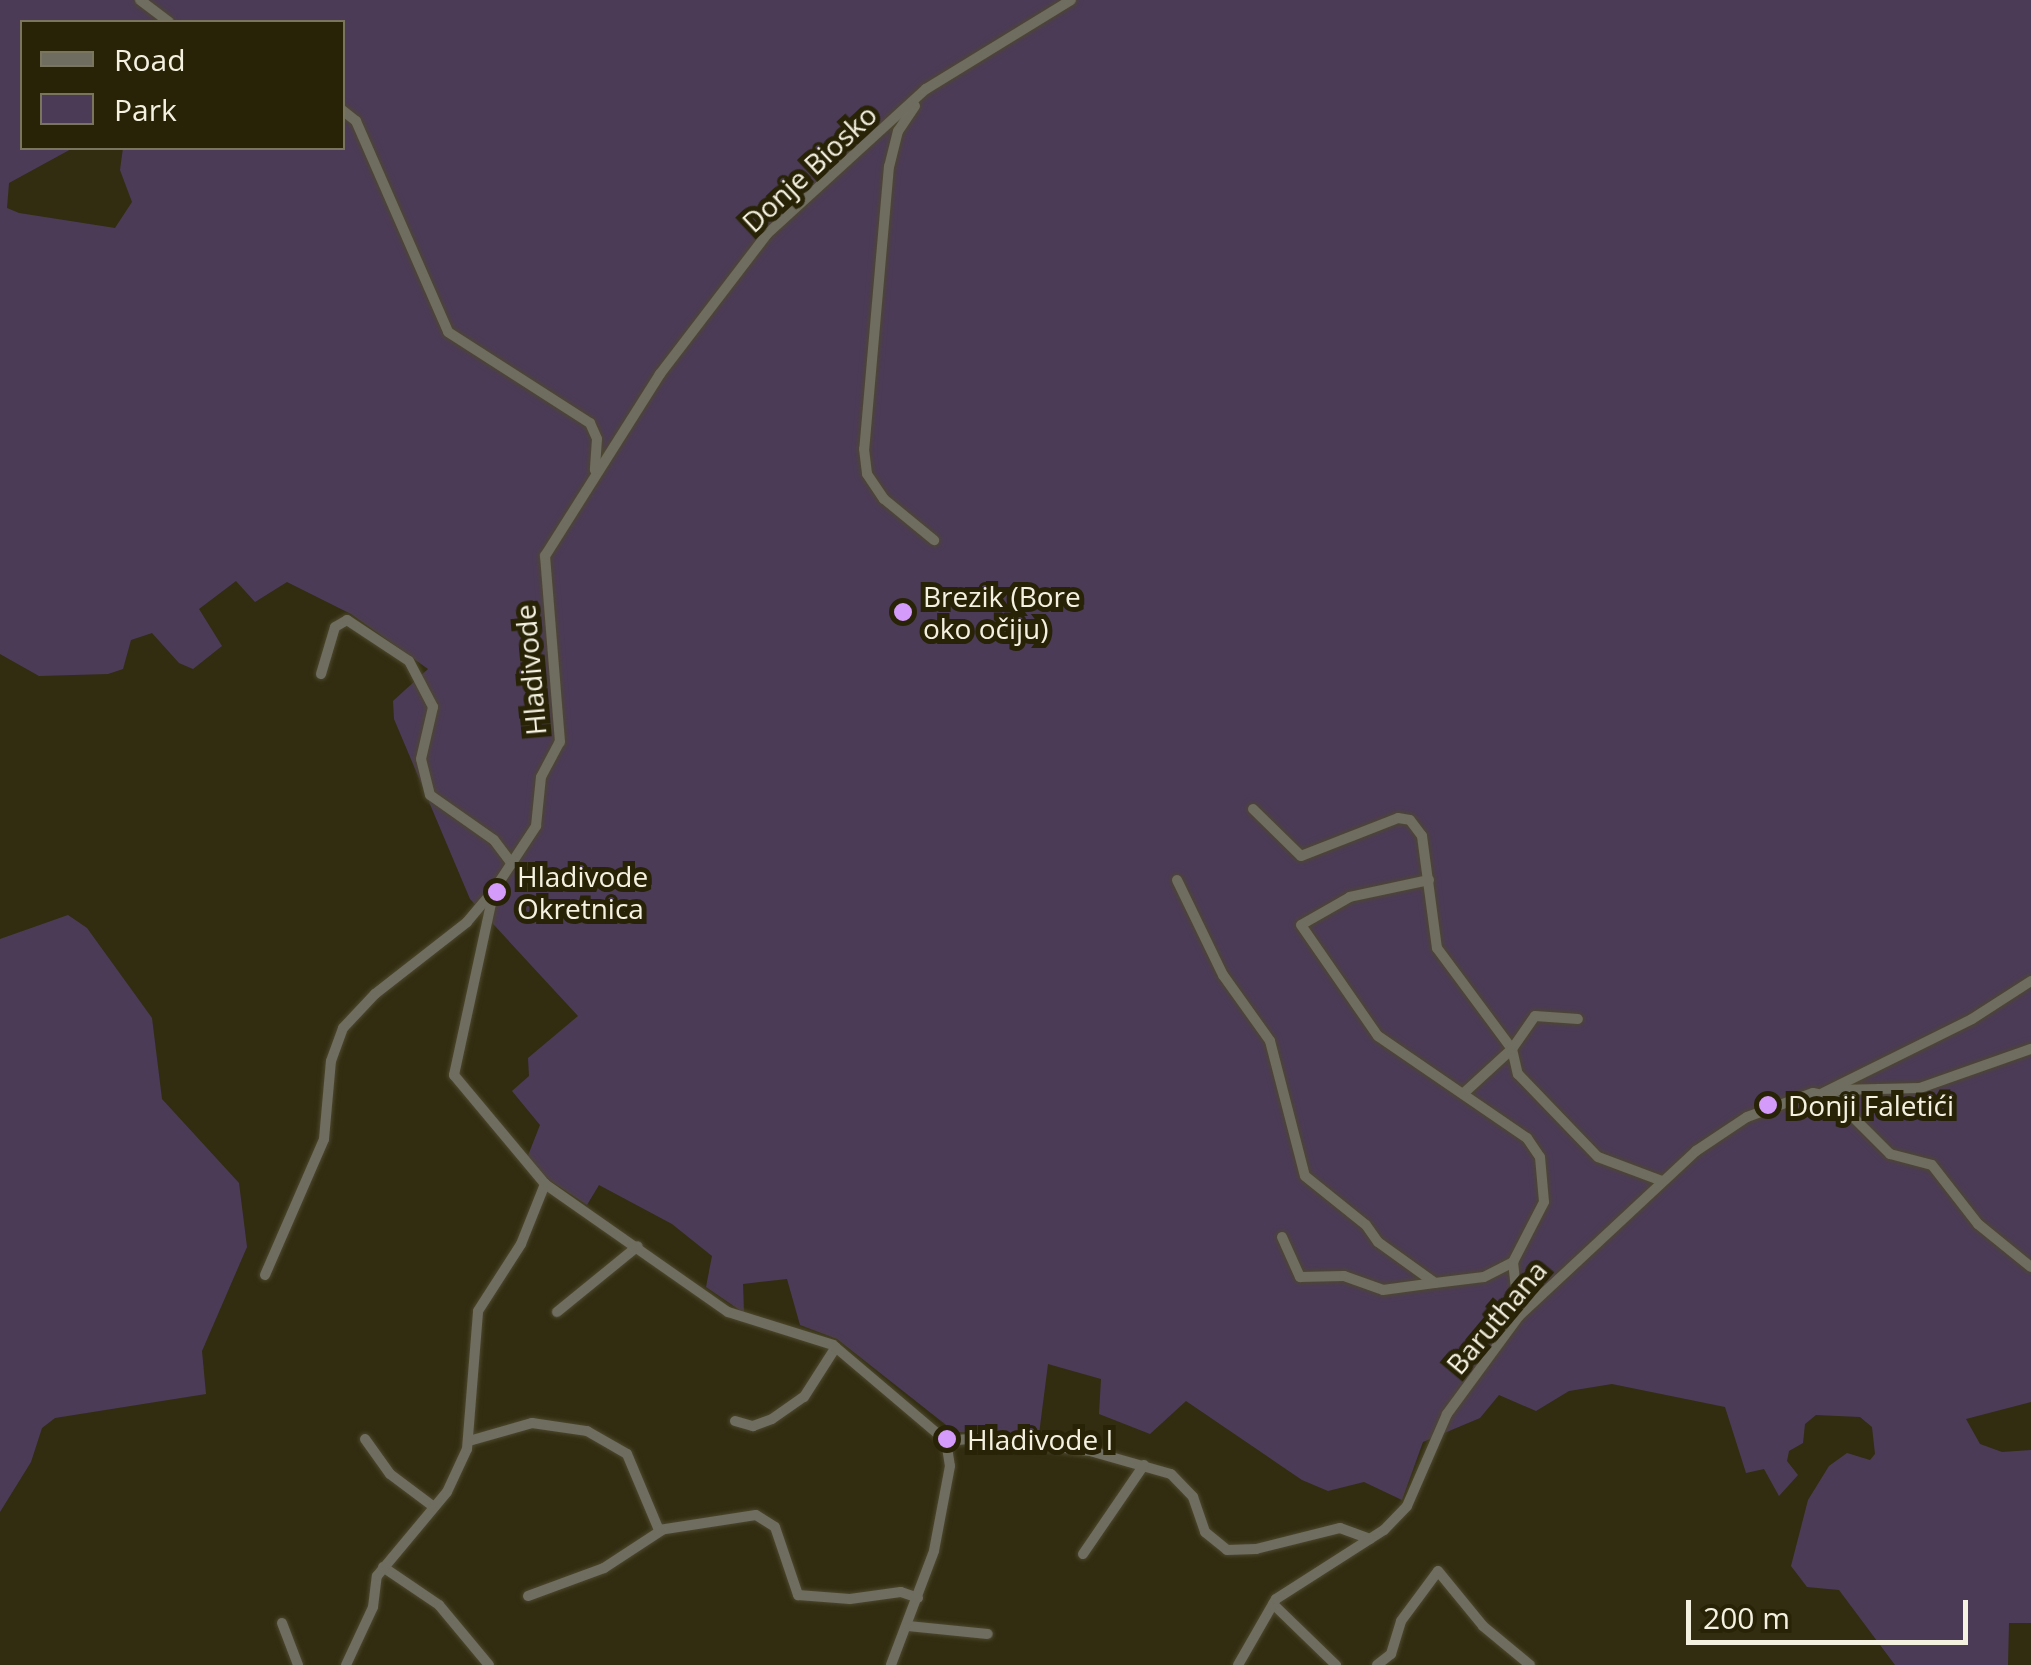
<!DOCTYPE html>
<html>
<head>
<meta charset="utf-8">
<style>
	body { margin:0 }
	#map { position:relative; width:2031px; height:1665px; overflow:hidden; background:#322d11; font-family:"Open Sans",sans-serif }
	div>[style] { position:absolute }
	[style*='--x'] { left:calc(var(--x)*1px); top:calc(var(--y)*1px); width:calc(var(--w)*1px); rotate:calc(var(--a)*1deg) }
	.green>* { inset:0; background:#4c3b57 }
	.roads { filter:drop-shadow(0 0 2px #4d482e) drop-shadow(0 0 2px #4d482e) }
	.minor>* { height:10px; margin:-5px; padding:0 5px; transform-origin:5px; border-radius:5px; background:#6f6d60 }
	.dots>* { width:28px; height:28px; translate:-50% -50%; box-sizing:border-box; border:5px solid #282307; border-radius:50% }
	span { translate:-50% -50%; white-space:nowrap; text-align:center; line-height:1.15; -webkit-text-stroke:10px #282307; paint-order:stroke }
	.street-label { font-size:28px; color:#f4f1e1 }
	.poi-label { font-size:28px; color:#f4f1e1 }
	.left { translate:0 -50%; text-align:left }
	.legend { position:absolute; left:20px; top:20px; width:325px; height:130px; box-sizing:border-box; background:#282307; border:2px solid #7a755e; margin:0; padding:12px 18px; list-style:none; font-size:30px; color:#f4f1e1 }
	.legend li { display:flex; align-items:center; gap:20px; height:50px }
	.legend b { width:50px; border:2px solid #7a755e }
	.scale { position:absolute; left:1686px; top:1600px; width:282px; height:45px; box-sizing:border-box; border:5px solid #f4f1e1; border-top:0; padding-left:12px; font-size:30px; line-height:35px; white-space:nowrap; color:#f4f1e1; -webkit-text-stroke:8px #282307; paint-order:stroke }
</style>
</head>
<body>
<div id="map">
	<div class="green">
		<div style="clip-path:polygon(evenodd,0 0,2031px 0,2031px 1402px,1966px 1419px,1980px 1444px,2002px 1452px,2031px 1450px,2031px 1623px,2009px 1623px,2008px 1665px,1895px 1665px,1839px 1590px,1807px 1587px,1791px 1566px,1808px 1500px,1829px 1466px,1847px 1453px,1870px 1460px,1875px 1454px,1872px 1427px,1860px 1417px,1816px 1415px,1805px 1424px,1803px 1443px,1789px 1451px,1787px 1461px,1798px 1475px,1779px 1496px,1764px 1469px,1746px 1473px,1725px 1407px,1612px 1384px,1569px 1391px,1536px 1411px,1499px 1395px,1480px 1418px,1423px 1442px,1402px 1500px,1364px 1482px,1328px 1491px,1302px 1480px,1186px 1401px,1150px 1434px,1099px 1414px,1101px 1379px,1048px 1364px,1039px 1434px,955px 1432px,837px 1339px,800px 1325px,787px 1279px,743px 1284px,744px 1313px,706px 1287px,712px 1256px,672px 1224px,599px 1185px,587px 1205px,546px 1178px,527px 1158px,540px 1125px,512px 1091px,529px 1076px,528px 1058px,578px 1016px,470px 899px,394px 719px,393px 701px,428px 669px,351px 614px,287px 582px,255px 602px,236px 581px,199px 609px,222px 646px,193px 669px,179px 663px,152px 633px,131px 640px,123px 669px,108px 674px,39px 676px,0 654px,0 0,22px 22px,342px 22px,342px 148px,123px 148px,120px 170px,132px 202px,115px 228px,19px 213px,7px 208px,9px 183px,73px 148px,22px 148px,22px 22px)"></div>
		<div style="clip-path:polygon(68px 915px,87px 928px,152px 1018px,162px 1099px,239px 1183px,247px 1247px,202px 1351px,206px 1394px,55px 1418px,42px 1428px,31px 1462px,0 1512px,0 939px)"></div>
	</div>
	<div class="roads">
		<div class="minor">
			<div style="--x:140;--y:0;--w:36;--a:37"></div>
			<div style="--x:915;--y:106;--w:30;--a:124"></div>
			<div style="--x:898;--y:131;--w:36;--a:104"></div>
			<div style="--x:889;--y:166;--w:284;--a:95"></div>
			<div style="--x:864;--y:449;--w:25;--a:83"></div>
			<div style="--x:867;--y:474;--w:30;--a:56"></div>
			<div style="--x:884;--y:499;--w:65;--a:39.4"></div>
			<div style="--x:342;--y:110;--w:18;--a:38"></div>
			<div style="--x:356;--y:121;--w:230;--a:66.4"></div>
			<div style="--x:448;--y:332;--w:169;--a:32.7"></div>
			<div style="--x:590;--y:423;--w:17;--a:66"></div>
			<div style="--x:597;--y:439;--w:31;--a:94"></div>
			<div style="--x:321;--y:674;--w:49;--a:-73.4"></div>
			<div style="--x:335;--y:627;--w:14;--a:-30"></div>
			<div style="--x:347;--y:620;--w:74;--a:33.5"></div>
			<div style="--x:409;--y:661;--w:52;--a:62.4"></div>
			<div style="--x:433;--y:707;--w:53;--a:103"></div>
			<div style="--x:421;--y:759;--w:37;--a:76"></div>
			<div style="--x:430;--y:795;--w:78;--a:35.1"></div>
			<div style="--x:494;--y:840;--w:30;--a:53"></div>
			<div style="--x:1253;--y:809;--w:67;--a:44.4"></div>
			<div style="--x:1301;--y:856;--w:104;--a:-21.4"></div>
			<div style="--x:1398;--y:818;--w:12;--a:9"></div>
			<div style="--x:1410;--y:820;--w:20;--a:53"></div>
			<div style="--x:1422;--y:836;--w:113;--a:82.4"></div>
			<div style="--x:1437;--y:948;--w:126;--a:53.4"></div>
			<div style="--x:1512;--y:1049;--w:26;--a:77"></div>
			<div style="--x:1518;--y:1074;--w:115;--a:46.1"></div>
			<div style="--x:1598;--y:1157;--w:68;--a:20.6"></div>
			<div style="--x:1177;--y:880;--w:106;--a:64.2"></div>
			<div style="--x:1223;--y:975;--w:81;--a:54.5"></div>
			<div style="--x:1270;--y:1041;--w:139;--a:75.5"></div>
			<div style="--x:1305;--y:1176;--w:78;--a:38.8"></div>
			<div style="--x:1366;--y:1225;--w:21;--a:55"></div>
			<div style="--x:1378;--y:1242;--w:70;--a:35.7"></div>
			<div style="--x:1435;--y:1283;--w:49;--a:-7"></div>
			<div style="--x:1484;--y:1277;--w:33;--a:-27"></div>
			<div style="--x:1429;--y:880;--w:81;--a:167.9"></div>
			<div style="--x:1350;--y:897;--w:56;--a:150.3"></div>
			<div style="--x:1301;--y:925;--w:135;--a:55.3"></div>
			<div style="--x:1378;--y:1036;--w:181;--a:34.4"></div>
			<div style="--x:1527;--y:1138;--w:23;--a:56"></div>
			<div style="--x:1540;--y:1157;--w:45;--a:84.9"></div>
			<div style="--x:1544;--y:1202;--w:68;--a:117.3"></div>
			<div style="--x:1513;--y:1262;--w:54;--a:83.7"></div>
			<div style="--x:1838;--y:1090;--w:82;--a:-1.4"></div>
			<div style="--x:1920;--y:1088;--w:118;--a:-19.4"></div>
			<div style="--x:1465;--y:1092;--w:64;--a:-42.5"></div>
			<div style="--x:1512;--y:1049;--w:40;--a:-55.1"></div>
			<div style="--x:1535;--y:1016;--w:43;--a:4"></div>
			<div style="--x:1823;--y:1093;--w:166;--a:-26.4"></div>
			<div style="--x:1972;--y:1019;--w:70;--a:-32.8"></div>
			<div style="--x:545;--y:1184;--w:142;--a:-129.9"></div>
			<div style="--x:454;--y:1075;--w:189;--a:-77.8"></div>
			<div style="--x:494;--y:890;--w:77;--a:-56.7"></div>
			<div style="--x:536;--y:826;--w:49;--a:-84.2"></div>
			<div style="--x:541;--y:777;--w:40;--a:-62"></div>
			<div style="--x:560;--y:742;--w:187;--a:-94.6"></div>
			<div style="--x:545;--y:556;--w:215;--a:-57.7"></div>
			<div style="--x:660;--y:374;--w:176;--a:-52.6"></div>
			<div style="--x:767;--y:234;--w:215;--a:-42.4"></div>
			<div style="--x:926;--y:89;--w:170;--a:-31.5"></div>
			<div style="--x:1282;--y:1237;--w:44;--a:65.8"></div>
			<div style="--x:1300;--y:1277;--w:44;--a:-1.3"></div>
			<div style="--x:1344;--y:1276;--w:41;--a:19.7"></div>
			<div style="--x:1383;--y:1290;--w:52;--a:-7.7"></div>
			<div style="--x:265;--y:1275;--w:148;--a:-66.5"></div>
			<div style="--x:324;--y:1139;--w:78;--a:-84.9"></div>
			<div style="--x:331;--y:1061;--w:35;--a:-70"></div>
			<div style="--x:343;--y:1028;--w:47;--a:-46.7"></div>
			<div style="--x:375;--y:994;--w:117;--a:-38"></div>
			<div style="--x:467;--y:922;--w:40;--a:-50"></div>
			<div style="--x:557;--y:1312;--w:104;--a:-39.2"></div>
			<div style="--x:735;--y:1421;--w:19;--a:16"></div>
			<div style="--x:753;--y:1426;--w:20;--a:-20"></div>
			<div style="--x:772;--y:1419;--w:39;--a:-35"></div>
			<div style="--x:804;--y:1397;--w:59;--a:-57.4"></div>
			<div style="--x:365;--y:1439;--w:43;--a:54.5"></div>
			<div style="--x:390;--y:1474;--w:55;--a:36.9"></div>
			<div style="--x:469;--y:1441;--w:66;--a:-15.9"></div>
			<div style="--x:532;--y:1423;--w:56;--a:8.3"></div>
			<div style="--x:587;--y:1431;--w:46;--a:29.9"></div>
			<div style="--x:627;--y:1454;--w:82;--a:67.2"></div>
			<div style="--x:659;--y:1530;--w:98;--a:-8.8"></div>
			<div style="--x:756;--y:1515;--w:22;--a:32"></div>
			<div style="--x:775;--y:1527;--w:72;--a:71.3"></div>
			<div style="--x:798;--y:1595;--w:52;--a:4.4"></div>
			<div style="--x:850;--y:1599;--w:51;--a:-7.8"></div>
			<div style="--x:901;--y:1592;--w:18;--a:19"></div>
			<div style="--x:946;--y:1441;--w:37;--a:-5"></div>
			<div style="--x:983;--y:1438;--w:108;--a:6.9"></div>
			<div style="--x:1090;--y:1451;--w:84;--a:15.9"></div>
			<div style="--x:1171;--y:1474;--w:32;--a:46"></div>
			<div style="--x:1193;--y:1497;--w:37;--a:71"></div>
			<div style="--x:1205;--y:1532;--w:28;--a:39"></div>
			<div style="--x:1227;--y:1550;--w:29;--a:-2"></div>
			<div style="--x:1256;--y:1549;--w:87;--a:-14"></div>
			<div style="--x:1340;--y:1528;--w:32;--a:20"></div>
			<div style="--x:1083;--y:1554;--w:108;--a:-55.6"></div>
			<div style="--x:383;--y:1567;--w:68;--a:34.2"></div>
			<div style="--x:439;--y:1605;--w:78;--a:50.2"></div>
			<div style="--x:528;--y:1596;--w:81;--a:-20.2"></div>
			<div style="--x:604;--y:1568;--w:69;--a:-33.2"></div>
			<div style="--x:1273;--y:1604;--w:88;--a:44.1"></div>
			<div style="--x:282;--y:1623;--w:45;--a:69.1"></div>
			<div style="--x:908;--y:1626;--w:80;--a:5.7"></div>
			<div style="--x:346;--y:1665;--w:64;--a:-65"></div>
			<div style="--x:373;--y:1607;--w:31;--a:-83"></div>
			<div style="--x:377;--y:1576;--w:109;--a:-50.2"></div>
			<div style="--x:447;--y:1492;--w:47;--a:-65.1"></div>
			<div style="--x:467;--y:1449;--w:138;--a:-85.4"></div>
			<div style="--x:478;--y:1311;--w:80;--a:-57.3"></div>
			<div style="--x:521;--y:1244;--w:65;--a:-68.2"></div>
			<div style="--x:545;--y:1184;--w:223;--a:35"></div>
			<div style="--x:728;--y:1312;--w:110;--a:17.4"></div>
			<div style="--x:833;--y:1345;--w:148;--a:40.3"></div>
			<div style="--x:946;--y:1441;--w:25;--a:81"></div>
			<div style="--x:950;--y:1466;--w:86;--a:100.7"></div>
			<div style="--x:934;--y:1551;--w:122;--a:110.7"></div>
			<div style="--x:1238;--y:1665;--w:76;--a:-60.1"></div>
			<div style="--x:1276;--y:1599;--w:128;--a:-32.6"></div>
			<div style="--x:1384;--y:1530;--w:33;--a:-46"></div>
			<div style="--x:1407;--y:1506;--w:100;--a:-66.5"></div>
			<div style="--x:1447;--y:1414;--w:122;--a:-53.7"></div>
			<div style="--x:1519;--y:1316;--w:242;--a:-43"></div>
			<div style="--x:1696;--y:1151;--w:61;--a:-33.7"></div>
			<div style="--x:1747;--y:1117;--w:70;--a:-20"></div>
			<div style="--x:1813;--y:1093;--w:20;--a:11"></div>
			<div style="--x:1833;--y:1097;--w:81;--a:45"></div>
			<div style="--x:1890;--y:1154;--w:43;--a:14.7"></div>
			<div style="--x:1932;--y:1165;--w:75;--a:52.1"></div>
			<div style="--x:1978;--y:1224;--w:68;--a:39.1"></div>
			<div style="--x:1377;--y:1665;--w:18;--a:-38"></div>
			<div style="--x:1391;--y:1654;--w:34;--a:-73"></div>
			<div style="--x:1401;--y:1621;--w:62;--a:-53.5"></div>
			<div style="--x:1438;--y:1571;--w:71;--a:50.7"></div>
			<div style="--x:1483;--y:1626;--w:61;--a:39.7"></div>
		</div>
	</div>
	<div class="dots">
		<div style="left:903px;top:612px;background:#d59bfa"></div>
		<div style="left:497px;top:892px;background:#d59bfa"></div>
		<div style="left:1768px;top:1105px;background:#d59bfa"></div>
		<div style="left:947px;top:1439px;background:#d59bfa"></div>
	</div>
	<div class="street-label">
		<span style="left:809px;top:168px;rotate:-43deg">Donje Biosko</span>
		<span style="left:530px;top:670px;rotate:-95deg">Hladivode</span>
		<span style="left:1496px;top:1317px;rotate:-50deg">Baruthana</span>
	</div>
	<div class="poi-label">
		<span class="left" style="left:923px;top:612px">Brezik (Bore<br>oko očiju)</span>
		<span class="left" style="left:517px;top:892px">Hladivode<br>Okretnica</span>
		<span class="left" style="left:1788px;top:1105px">Donji Faletići</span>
		<span class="left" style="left:967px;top:1439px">Hladivode I</span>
	</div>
	<ul class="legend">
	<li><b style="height:12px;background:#6f6d60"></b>Road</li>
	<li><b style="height:28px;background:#4c3b57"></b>Park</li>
	</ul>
	<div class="scale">200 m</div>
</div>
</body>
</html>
